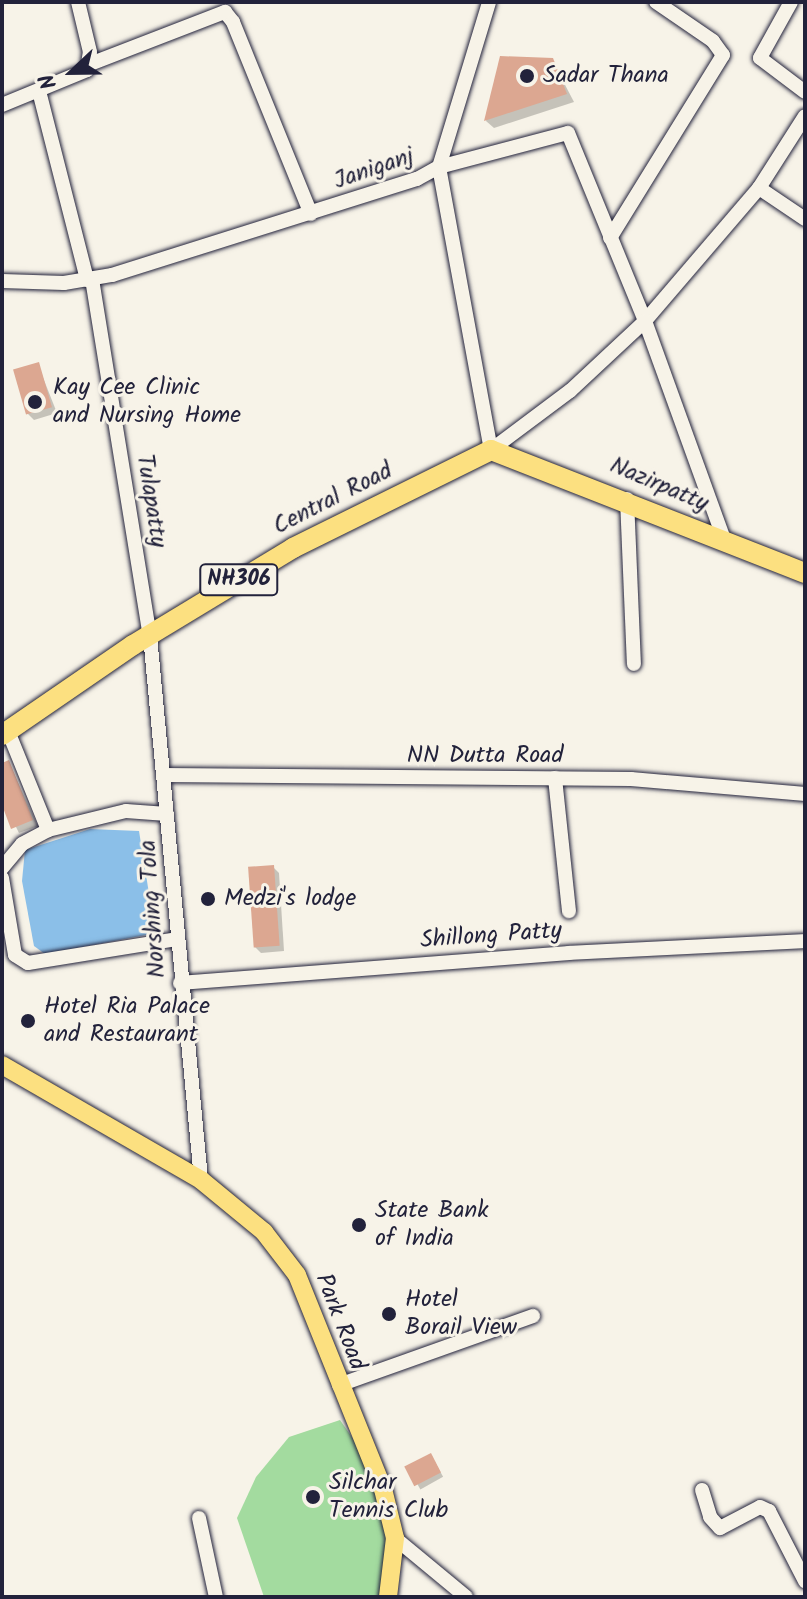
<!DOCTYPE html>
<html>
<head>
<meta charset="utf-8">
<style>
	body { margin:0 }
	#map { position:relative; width:807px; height:1599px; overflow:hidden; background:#f7f3e8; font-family:Kalam,sans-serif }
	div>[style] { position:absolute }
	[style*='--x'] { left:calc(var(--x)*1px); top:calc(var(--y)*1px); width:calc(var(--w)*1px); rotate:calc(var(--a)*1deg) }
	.green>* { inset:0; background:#a3db9f }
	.water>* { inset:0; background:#8bbfe8 }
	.shadow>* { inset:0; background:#0003; transform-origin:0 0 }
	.building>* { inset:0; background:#dca791; transform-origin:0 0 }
	.roads { filter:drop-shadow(0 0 2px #22223b) drop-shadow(0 0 2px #22223b) }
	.minor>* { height:14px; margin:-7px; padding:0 7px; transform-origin:7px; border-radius:7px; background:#f7f3e8 }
	.major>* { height:18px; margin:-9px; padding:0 9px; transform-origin:9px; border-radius:9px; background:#fce080 }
	.highway>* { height:20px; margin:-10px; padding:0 10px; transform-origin:10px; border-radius:10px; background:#fce080 }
	.dots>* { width:22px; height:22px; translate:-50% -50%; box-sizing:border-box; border:4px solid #f7f3e8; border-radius:50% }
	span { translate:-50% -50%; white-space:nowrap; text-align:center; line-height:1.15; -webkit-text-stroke:6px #f7f3e8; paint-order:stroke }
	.shield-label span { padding:2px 6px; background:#f7f3e8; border:2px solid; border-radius:6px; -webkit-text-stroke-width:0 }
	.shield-label { font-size:22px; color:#22223b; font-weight:700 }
	.poi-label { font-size:24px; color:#22223b }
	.left { translate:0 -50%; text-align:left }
	.street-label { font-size:24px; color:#22223b }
	.frame { position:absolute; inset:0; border:4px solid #22223b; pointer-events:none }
	.north { position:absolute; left:32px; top:32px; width:80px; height:80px; -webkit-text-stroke:6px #f7f3e8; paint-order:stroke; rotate:248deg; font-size:22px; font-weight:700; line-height:32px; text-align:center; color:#22223b }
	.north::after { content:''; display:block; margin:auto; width:28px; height:36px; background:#22223b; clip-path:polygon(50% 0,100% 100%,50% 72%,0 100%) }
</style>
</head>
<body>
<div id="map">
	<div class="green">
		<div style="clip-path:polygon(340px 1420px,358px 1446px,386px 1516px,386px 1568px,379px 1597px,264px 1597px,237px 1518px,256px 1477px,289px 1437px)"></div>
	</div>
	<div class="water">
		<div style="clip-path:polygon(90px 829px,139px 831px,154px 925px,146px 935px,45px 954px,34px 946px,22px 881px,25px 850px)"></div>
	</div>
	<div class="shadow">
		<div style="clip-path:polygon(501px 58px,552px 60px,574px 102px,494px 128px,486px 121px)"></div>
		<div style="clip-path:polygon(38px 365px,57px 413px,34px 420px,28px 414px)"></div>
		<div style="clip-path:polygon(9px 763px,38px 826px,19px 833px,2px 799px,2px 765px)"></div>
		<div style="clip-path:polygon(273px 867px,279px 873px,284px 951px,261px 953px,255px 947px)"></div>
		<div style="left:431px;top:1455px;width:25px;height:26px;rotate:61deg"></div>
	</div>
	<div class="building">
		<div style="clip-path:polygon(500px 56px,553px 58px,567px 94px,484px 121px)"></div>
		<div style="left:39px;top:362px;width:47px;height:27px;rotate:74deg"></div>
		<div style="clip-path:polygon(9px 760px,33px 820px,11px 829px,2px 805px,2px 763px)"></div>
		<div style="left:274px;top:865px;width:81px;height:26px;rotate:86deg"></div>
		<div style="left:431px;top:1453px;width:22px;height:30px;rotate:63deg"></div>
	</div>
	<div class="roads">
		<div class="minor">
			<div style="--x:791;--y:2;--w:64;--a:119"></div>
			<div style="--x:760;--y:58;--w:56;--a:37.1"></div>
			<div style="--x:90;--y:64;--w:145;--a:-21.1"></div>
			<div style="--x:225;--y:12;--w:13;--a:51"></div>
			<div style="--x:233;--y:22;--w:207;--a:67.9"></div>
			<div style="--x:39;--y:91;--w:195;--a:75.7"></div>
			<div style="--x:2;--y:105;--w:92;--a:-22.4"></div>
			<div style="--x:87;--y:70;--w:18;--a:-81"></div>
			<div style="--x:90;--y:52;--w:51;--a:-103.5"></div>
			<div style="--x:439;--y:167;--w:288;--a:79.6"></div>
			<div style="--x:491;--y:450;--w:99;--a:-36.8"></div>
			<div style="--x:570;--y:391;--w:103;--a:-43"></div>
			<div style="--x:645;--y:321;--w:175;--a:-49.4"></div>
			<div style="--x:759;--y:188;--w:85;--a:-57.4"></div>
			<div style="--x:439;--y:167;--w:172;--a:-73.1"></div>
			<div style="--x:759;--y:188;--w:55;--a:34"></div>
			<div style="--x:610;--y:238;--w:215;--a:-58.3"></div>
			<div style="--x:723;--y:55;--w:17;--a:-126"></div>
			<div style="--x:713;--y:41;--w:69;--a:-145.6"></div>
			<div style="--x:92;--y:279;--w:362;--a:80.8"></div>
			<div style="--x:150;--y:636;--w:546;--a:84.64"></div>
			<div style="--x:2;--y:281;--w:62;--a:1.8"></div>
			<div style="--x:64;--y:283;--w:49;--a:-9.5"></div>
			<div style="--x:112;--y:275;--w:320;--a:-17.5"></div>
			<div style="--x:417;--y:179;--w:25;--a:-29"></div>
			<div style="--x:439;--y:167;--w:133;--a:-14.8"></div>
			<div style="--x:568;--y:133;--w:203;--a:67.7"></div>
			<div style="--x:645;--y:321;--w:235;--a:70.1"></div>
			<div style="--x:627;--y:499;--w:165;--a:87.6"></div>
			<div style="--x:8;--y:731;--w:107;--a:68"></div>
			<div style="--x:164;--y:775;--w:467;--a:0.5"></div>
			<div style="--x:631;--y:779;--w:175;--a:4.9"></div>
			<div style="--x:555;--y:778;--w:134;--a:84"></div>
			<div style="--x:2;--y:868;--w:31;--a:-50"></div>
			<div style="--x:22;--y:844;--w:30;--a:-28"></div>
			<div style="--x:48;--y:830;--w:80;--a:-13.7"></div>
			<div style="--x:126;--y:811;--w:41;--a:4.2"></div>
			<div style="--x:2;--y:878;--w:78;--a:80.4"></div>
			<div style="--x:15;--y:955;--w:15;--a:32"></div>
			<div style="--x:28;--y:963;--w:152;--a:-9.1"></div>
			<div style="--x:180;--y:983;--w:390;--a:-4.4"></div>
			<div style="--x:569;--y:953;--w:236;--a:-2.9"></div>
			<div style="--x:339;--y:1385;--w:206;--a:-19.6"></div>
			<div style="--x:702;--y:1490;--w:28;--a:73"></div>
			<div style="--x:710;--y:1517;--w:15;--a:48"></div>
			<div style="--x:720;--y:1528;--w:45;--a:-27.7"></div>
			<div style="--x:760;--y:1507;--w:10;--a:24"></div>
			<div style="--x:769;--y:1511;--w:79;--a:62.8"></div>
			<div style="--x:199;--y:1518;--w:81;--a:77.9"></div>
			<div style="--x:395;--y:1538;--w:92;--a:39.7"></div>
		</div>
		<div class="major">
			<div style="--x:2;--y:1065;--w:230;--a:30"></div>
			<div style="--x:201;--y:1180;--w:82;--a:39.5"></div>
			<div style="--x:264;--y:1232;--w:54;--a:52.5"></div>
			<div style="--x:297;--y:1275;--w:231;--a:68.1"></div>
			<div style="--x:383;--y:1489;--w:50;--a:76.2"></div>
			<div style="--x:395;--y:1538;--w:59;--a:96.8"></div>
		</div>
		<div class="highway">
			<div style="--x:2;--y:735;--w:159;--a:-34.5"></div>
			<div style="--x:133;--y:645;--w:187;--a:-31.2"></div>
			<div style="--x:293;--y:548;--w:221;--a:-26.3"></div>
			<div style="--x:491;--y:450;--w:337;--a:21.4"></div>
		</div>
	</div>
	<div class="dots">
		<div style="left:527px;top:76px;background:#22223b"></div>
		<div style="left:35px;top:402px;background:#22223b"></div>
		<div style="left:208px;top:899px;background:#22223b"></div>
		<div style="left:28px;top:1021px;background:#22223b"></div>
		<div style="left:359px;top:1225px;background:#22223b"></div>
		<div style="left:389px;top:1314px;background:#22223b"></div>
		<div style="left:313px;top:1497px;background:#22223b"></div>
	</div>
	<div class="shield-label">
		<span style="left:239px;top:580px">NH306</span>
	</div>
	<div class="poi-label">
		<span class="left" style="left:543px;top:76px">Sadar Thana</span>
		<span class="left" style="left:53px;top:402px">Kay Cee Clinic<br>and Nursing Home</span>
		<span class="left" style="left:224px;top:899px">Medzi's lodge</span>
		<span class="left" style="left:44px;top:1021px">Hotel Ria Palace<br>and Restaurant</span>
		<span class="left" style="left:375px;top:1225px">State Bank<br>of India</span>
		<span class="left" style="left:405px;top:1314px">Hotel<br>Borail View</span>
		<span class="left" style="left:329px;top:1497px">Silchar<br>Tennis Club</span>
	</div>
	<div class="street-label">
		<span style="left:374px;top:169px;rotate:-19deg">Janiganj</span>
		<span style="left:659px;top:485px;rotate:23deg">Nazirpatty</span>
		<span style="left:333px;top:499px;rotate:-27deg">Central Road</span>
		<span style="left:151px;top:501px;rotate:81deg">Tulapatty</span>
		<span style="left:485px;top:756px">NN Dutta Road</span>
		<span style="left:153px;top:909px;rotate:-94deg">Norshing Tola</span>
		<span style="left:491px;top:936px;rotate:-4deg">Shillong Patty</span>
		<span style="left:340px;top:1322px;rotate:69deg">Park Road</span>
	</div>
	<div class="frame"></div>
	<div class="north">N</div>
</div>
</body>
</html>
